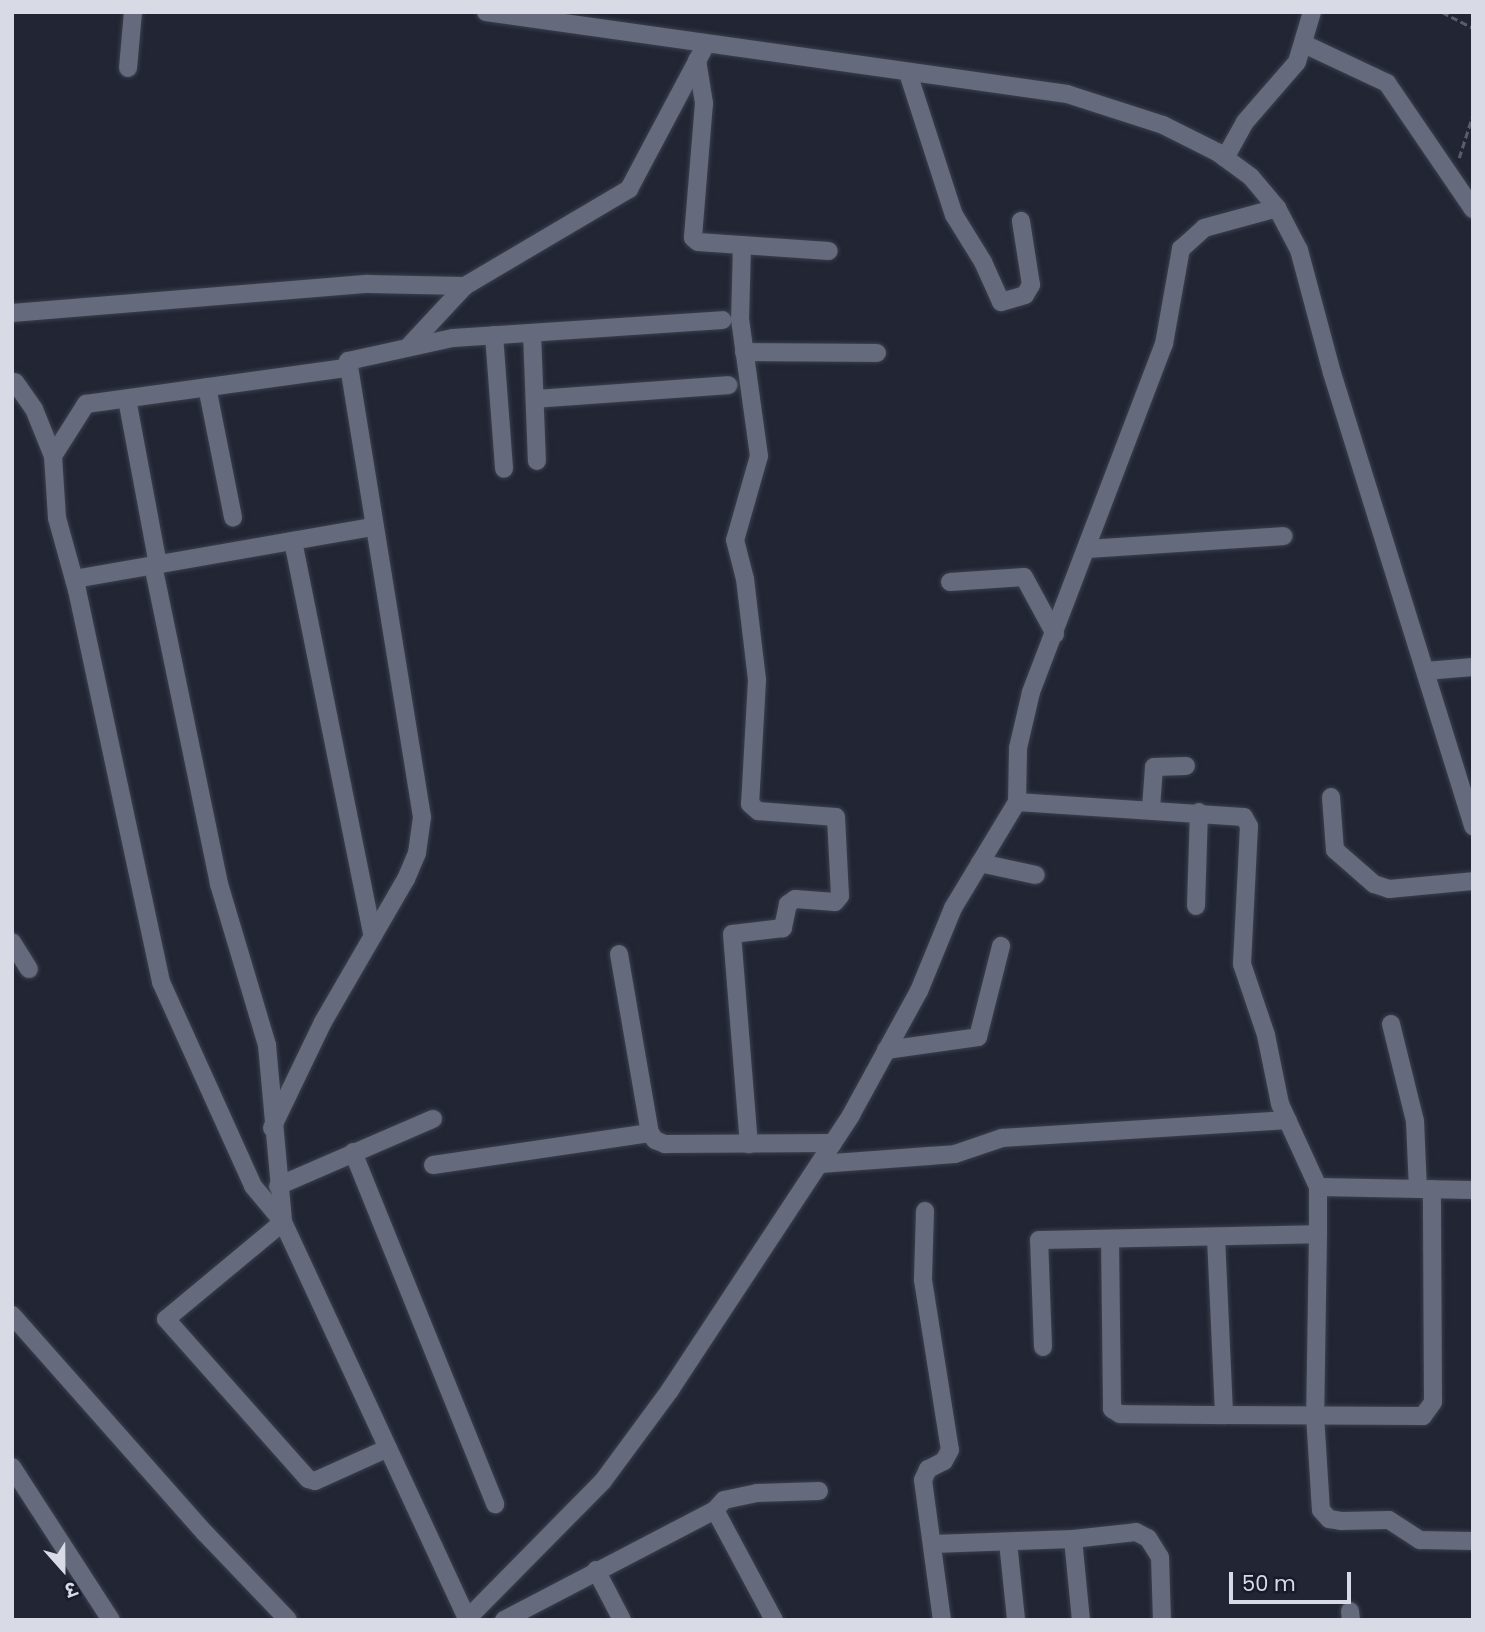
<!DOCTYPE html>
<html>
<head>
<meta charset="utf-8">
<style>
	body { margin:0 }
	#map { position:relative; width:1485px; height:1632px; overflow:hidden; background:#212534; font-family:Poppins,"Noto Sans Devanagari",sans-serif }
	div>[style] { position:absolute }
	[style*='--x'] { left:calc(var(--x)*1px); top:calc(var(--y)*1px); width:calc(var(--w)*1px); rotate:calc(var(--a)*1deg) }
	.path>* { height:2.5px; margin-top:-1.25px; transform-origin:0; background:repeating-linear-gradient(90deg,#5a5d6b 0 7px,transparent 0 10.5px) }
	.roads { filter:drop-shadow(0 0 2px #3b3f4b) drop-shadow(0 0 2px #3b3f4b) }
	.minor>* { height:18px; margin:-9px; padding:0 9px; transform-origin:9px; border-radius:9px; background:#656a7c }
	span { translate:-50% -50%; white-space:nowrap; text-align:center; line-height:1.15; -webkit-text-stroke:7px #171b2a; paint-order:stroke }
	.frame { position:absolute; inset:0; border:14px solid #d8dbe5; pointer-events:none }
	.north { position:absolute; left:28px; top:1534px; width:70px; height:70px; -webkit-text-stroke:5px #171b2a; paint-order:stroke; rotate:159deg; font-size:19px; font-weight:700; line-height:28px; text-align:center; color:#d8dbe5 }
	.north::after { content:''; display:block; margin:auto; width:24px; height:32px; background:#d8dbe5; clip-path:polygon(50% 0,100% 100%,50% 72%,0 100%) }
	.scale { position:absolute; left:1229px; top:1572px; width:122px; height:32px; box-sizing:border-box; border:4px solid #d8dbe5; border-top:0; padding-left:9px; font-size:21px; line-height:24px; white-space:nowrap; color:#d8dbe5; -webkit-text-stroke:5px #171b2a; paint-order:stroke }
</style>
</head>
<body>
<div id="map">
	<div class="path">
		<div style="--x:1442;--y:12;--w:35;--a:27"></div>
		<div style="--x:1459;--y:158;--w:46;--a:-72.3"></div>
	</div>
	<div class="roads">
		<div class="minor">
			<div style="--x:486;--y:12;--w:587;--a:8.03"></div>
			<div style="--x:1067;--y:94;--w:101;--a:17.9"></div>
			<div style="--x:1163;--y:125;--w:60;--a:26.6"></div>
			<div style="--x:1217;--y:152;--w:42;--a:36.3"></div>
			<div style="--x:1251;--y:177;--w:40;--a:50"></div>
			<div style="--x:1277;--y:208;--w:47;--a:62.4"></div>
			<div style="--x:1299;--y:250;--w:127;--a:75"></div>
			<div style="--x:1332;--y:373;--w:475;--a:72.7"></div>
			<div style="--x:1304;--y:44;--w:92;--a:25.2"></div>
			<div style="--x:1387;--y:83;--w:153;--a:55.7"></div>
			<div style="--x:697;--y:60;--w:44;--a:80.8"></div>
			<div style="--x:704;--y:103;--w:135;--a:94.7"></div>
			<div style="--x:693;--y:238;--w:6;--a:39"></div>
			<div style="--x:698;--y:242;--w:131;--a:3.9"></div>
			<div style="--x:128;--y:68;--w:56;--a:-84.9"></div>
			<div style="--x:908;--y:73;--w:149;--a:72.1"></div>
			<div style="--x:954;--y:215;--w:55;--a:58.3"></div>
			<div style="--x:983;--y:262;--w:44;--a:65.8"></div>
			<div style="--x:1001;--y:302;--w:25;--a:-16"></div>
			<div style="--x:1025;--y:295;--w:12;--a:-59"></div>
			<div style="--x:1031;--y:285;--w:65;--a:-98.9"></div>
			<div style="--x:1225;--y:158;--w:41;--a:-60.9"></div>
			<div style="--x:1245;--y:122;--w:79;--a:-49.1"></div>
			<div style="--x:1297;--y:62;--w:52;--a:-73.3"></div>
			<div style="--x:742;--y:245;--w:74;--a:91.5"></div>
			<div style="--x:740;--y:319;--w:138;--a:82.1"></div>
			<div style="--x:759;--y:456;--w:87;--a:105.9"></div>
			<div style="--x:735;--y:540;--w:40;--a:75.6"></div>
			<div style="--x:745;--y:579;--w:102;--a:83.2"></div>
			<div style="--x:757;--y:680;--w:124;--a:93.2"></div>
			<div style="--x:750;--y:804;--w:11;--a:41"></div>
			<div style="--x:758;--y:811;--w:78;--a:4.4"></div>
			<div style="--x:836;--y:817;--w:79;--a:87.1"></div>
			<div style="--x:840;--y:896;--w:8;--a:130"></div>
			<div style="--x:835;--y:902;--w:40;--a:-175.7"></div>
			<div style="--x:795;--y:899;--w:9;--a:144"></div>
			<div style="--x:788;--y:904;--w:25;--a:102"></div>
			<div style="--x:783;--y:928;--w:51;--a:173.3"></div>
			<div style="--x:732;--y:934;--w:211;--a:85.4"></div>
			<div style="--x:12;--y:313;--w:357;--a:-4.7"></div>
			<div style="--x:368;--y:284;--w:97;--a:1.2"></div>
			<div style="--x:465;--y:286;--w:191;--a:-30.6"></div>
			<div style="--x:629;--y:189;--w:164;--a:-62"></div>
			<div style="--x:532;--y:333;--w:128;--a:87.8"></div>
			<div style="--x:494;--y:335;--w:134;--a:85.7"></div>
			<div style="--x:409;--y:346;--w:82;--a:-47"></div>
			<div style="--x:744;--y:352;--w:133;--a:0.4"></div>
			<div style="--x:15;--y:382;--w:33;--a:55"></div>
			<div style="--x:34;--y:409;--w:51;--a:68"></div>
			<div style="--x:53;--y:456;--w:62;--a:86.3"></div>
			<div style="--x:57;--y:518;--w:75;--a:74.5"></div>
			<div style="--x:77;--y:590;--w:401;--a:77.9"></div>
			<div style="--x:161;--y:982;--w:224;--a:65.7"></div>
			<div style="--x:253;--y:1186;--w:47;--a:50.2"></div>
			<div style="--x:283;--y:1222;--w:439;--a:65.1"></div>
			<div style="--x:207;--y:387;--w:133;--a:78.7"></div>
			<div style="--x:127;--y:399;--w:168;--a:79.4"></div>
			<div style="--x:535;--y:399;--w:194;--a:-4.1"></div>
			<div style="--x:53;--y:456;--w:62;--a:-57.6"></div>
			<div style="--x:86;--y:404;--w:262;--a:-7.9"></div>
			<div style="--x:293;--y:541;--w:403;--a:78.6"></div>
			<div style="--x:1089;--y:549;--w:195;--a:-3.8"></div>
			<div style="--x:153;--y:565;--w:326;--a:78.3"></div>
			<div style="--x:219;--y:884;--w:168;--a:73.4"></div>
			<div style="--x:267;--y:1045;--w:178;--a:84.8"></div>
			<div style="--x:283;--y:1222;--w:152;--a:140.3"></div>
			<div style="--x:166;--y:1319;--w:214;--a:48.4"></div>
			<div style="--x:308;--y:1479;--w:7;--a:16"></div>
			<div style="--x:315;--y:1481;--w:80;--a:-24.3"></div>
			<div style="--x:74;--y:579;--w:303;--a:-9.9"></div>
			<div style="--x:950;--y:582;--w:74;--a:-3.9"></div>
			<div style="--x:1024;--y:577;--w:65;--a:61.5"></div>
			<div style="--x:1426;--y:671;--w:47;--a:-4.9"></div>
			<div style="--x:1331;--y:797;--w:53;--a:85.7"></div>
			<div style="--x:1335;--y:850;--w:52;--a:41.1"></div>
			<div style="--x:1374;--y:884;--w:16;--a:18"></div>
			<div style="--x:1389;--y:889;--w:84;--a:-5.4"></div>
			<div style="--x:1017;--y:802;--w:227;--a:3.8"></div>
			<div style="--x:1244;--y:817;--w:10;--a:61"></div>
			<div style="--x:1249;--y:826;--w:138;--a:92.9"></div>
			<div style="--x:1242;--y:964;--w:75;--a:71.3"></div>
			<div style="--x:1266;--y:1035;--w:70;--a:78.5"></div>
			<div style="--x:1280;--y:1104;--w:91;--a:65.4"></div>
			<div style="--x:1151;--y:808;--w:41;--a:-85.8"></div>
			<div style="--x:1154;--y:767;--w:32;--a:-2"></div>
			<div style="--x:980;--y:863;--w:57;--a:12.1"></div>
			<div style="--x:1196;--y:906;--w:94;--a:-88.2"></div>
			<div style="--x:12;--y:942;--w:32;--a:58"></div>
			<div style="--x:619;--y:954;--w:182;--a:80.2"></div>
			<div style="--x:650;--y:1133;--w:9;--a:54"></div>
			<div style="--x:655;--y:1140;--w:11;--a:22"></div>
			<div style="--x:665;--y:1144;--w:168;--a:-0.3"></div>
			<div style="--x:1391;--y:1024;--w:100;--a:76.1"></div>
			<div style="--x:1415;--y:1121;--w:68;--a:87.5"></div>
			<div style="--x:886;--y:1050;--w:93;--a:-8"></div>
			<div style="--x:978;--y:1037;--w:94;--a:-75.8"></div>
			<div style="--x:272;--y:1128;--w:118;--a:-64.3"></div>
			<div style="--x:323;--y:1022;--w:165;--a:-59.9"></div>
			<div style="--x:406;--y:879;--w:28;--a:-67"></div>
			<div style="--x:417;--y:853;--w:36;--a:-82"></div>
			<div style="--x:422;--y:817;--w:462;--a:-99.2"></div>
			<div style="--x:348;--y:361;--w:107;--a:-12.4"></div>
			<div style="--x:453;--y:338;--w:270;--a:-3.8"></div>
			<div style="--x:353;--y:1152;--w:380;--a:68"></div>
			<div style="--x:820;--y:1164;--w:135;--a:-4.2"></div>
			<div style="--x:955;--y:1154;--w:50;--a:-18.8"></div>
			<div style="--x:1002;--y:1138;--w:286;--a:-3.6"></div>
			<div style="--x:433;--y:1165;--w:219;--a:-8.4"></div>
			<div style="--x:278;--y:1186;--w:169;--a:-23.4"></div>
			<div style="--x:925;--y:1211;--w:69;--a:91.7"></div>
			<div style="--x:923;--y:1280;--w:172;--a:81"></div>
			<div style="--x:950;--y:1450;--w:13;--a:119"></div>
			<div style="--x:944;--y:1461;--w:18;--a:153"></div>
			<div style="--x:928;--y:1469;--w:12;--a:114"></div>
			<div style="--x:923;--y:1480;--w:141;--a:82.3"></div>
			<div style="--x:1318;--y:1234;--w:181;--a:90.9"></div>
			<div style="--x:1315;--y:1415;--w:95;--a:86.4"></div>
			<div style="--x:1321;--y:1510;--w:12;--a:48"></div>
			<div style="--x:1329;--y:1519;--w:12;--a:9"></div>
			<div style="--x:1341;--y:1521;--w:48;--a:-1.2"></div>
			<div style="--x:1389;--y:1520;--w:37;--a:33"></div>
			<div style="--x:1420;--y:1540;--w:53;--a:1.1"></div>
			<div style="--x:1216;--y:1237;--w:178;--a:87.4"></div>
			<div style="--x:1224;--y:1415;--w:199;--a:0.3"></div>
			<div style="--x:1423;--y:1416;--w:17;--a:-54"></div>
			<div style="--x:1433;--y:1402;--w:213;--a:-90.3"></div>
			<div style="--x:1110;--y:1239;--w:170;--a:89.3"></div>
			<div style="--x:1112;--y:1409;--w:9;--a:32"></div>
			<div style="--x:1120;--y:1414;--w:104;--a:0.6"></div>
			<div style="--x:12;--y:1315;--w:291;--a:48.5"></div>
			<div style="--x:205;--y:1533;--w:120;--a:46.3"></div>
			<div style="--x:1043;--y:1347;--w:107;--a:-92.1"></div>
			<div style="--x:1039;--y:1240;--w:279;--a:-1.2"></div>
			<div style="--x:1318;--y:1234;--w:47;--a:-90"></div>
			<div style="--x:1318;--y:1187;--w:155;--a:1.1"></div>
			<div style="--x:12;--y:1467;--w:182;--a:57.1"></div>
			<div style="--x:715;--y:1510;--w:13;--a:-48"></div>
			<div style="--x:724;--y:1500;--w:34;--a:-12"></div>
			<div style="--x:757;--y:1493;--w:62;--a:-1.8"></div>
			<div style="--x:1073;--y:1539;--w:81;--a:84.4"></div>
			<div style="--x:1008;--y:1542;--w:78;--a:84.1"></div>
			<div style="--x:933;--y:1544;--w:140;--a:-2"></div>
			<div style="--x:1073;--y:1539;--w:63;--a:-6.3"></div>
			<div style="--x:1136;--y:1532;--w:13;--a:27"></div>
			<div style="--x:1148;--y:1538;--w:22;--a:58"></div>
			<div style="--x:1160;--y:1557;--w:63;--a:88.2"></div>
			<div style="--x:596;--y:1570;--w:56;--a:62.5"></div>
			<div style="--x:1350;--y:1611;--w:9;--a:84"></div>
			<div style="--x:466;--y:1620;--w:195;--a:-45.4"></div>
			<div style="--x:603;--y:1481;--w:113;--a:-53.6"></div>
			<div style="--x:670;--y:1390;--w:329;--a:-56.6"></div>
			<div style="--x:851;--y:1115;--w:141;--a:-61.3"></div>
			<div style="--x:919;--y:991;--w:90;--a:-67.7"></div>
			<div style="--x:953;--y:908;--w:124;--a:-58.9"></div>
			<div style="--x:1017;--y:802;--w:54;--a:-88.9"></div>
			<div style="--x:1018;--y:748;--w:57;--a:-76.9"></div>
			<div style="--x:1031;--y:692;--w:373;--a:-69.1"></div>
			<div style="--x:1164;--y:344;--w:97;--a:-79.9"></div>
			<div style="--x:1181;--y:249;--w:31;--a:-42"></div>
			<div style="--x:1204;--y:228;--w:76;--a:-15.3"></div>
			<div style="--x:504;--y:1620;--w:238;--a:-27.5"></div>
			<div style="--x:715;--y:1510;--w:125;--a:61.8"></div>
		</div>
	</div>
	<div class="frame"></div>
	<div class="north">उ</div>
	<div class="scale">50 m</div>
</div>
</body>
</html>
